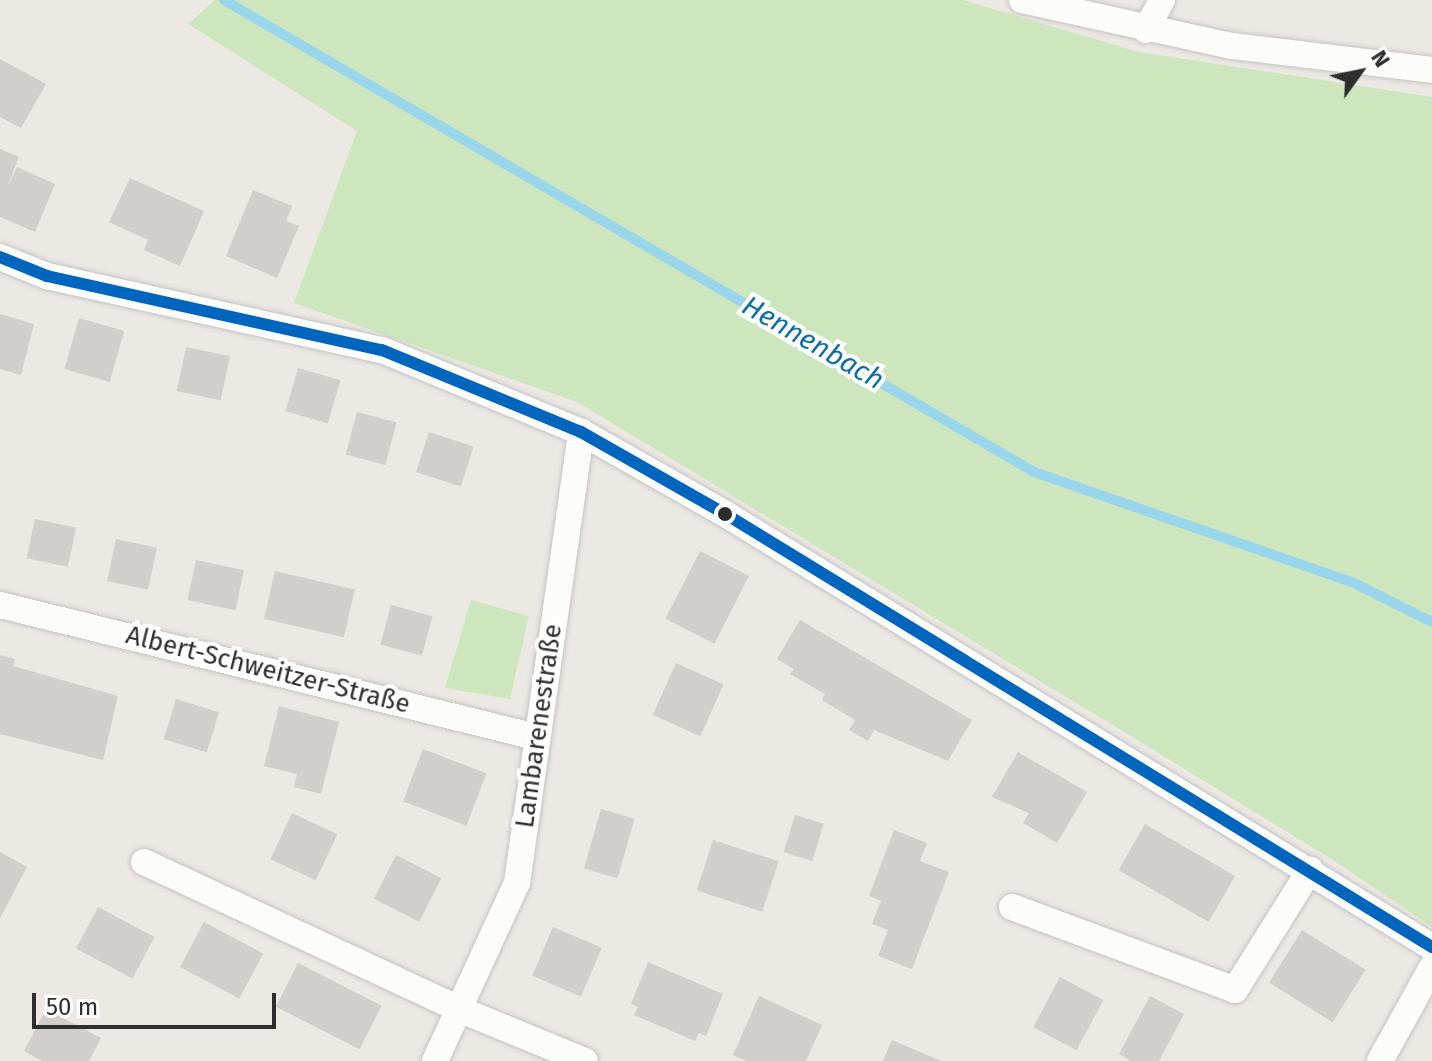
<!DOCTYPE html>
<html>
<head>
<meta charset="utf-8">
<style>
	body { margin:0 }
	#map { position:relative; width:1432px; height:1061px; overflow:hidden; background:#ece8e4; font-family:"Fira Sans",sans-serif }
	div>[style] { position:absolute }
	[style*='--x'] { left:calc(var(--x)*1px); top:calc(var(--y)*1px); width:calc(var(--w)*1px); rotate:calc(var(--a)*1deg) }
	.green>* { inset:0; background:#cee6be }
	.stream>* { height:10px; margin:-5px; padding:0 5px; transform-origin:5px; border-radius:5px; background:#99d6ec }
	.building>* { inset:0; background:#d1cecb; transform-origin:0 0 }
	.roads { filter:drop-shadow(0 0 2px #c5c4c5) drop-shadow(0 0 2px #c5c4c5) }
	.street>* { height:26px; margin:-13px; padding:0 13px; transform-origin:13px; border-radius:13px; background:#fcfcfb }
	.bus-1>* { height:12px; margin:-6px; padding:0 6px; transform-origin:6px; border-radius:6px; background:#0065bd }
	.dots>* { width:22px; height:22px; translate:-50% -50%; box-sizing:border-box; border:4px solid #fff; border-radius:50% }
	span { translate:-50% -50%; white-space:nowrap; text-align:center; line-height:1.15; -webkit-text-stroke:8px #fff; paint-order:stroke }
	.street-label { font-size:26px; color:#2e2e2e }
	.water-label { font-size:28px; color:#0d6fa3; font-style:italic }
	.north { position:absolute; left:1320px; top:32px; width:80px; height:80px; -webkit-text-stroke:6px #fff; paint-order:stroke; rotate:57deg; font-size:22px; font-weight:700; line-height:32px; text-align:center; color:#2e2e2e }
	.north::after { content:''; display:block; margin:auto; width:28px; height:36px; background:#2e2e2e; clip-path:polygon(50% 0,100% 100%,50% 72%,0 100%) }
	.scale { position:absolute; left:32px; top:993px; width:244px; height:36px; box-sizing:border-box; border:4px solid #2e2e2e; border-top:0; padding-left:10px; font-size:24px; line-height:28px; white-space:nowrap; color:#2e2e2e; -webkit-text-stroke:6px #fff; paint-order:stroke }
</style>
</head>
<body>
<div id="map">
	<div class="green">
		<div style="clip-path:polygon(215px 0,963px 0,1139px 52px,1432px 97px,1432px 927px,1336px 862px,1121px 730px,577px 402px,294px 303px,357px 131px,188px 24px)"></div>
		<div style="clip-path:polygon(471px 600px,529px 616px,510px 699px,445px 688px)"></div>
	</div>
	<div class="stream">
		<div style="--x:224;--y:0;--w:937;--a:30.23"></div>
		<div style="--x:1034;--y:472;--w:336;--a:19.1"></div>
		<div style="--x:1352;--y:582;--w:89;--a:26.6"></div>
	</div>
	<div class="building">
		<div style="clip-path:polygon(0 59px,46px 84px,21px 128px,0 117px)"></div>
		<div style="clip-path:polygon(0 149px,19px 157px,7px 188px,17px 167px,55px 184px,35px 232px,0 217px)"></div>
		<div style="clip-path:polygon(130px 178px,204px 211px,180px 266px,144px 250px,148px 240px,109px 222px)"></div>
		<div style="clip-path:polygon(253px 190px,292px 206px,286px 221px,299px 226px,277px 278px,226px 256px)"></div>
		<div style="clip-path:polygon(0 314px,34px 324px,21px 375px,0 369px)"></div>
		<div style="left:79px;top:318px;width:47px;height:53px;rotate:16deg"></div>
		<div style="left:186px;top:347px;width:45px;height:45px;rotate:12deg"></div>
		<div style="left:298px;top:368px;width:44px;height:45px;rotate:16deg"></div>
		<div style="left:357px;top:412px;width:41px;height:44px;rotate:15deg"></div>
		<div style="left:429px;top:432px;width:47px;height:42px;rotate:18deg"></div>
		<div style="left:35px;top:519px;width:42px;height:40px;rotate:12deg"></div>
		<div style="left:116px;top:539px;width:42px;height:43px;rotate:12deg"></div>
		<div style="left:700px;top:551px;width:55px;height:76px;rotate:27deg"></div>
		<div style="left:196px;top:560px;width:49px;height:41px;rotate:12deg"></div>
		<div style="left:275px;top:571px;width:82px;height:49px;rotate:13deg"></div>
		<div style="left:391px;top:605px;width:43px;height:41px;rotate:15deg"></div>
		<div style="clip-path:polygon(800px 620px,972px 720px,948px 761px,874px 730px,868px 741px,849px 730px,855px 720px,822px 700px,825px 694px,790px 674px,794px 669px,777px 659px)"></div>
		<div style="clip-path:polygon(0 655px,15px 659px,13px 666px,118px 696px,103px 760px,0 734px)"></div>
		<div style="left:676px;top:663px;width:52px;height:57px;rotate:24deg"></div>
		<div style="left:176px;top:699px;width:45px;height:42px;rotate:17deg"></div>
		<div style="clip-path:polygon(279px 706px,339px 722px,321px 794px,294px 787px,297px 774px,264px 766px)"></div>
		<div style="left:423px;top:749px;width:68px;height:56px;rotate:21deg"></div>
		<div style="clip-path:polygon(1018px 752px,1087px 792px,1057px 843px,1023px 823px,1029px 813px,992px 797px)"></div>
		<div style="left:601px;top:809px;width:35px;height:62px;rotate:16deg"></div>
		<div style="left:292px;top:813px;width:50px;height:51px;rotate:25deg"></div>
		<div style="left:795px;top:815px;width:30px;height:39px;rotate:17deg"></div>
		<div style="left:1145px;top:824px;width:104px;height:53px;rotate:30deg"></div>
		<div style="clip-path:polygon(894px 830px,927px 843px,920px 861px,949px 872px,912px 969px,878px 956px,888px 930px,872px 924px,881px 901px,869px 896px)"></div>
		<div style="left:713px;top:840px;width:69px;height:53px;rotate:18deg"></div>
		<div style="clip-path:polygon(0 852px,27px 867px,0 918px)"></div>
		<div style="left:396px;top:855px;width:51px;height:49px;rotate:27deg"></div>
		<div style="left:98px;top:907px;width:64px;height:47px;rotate:28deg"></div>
		<div style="left:204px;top:922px;width:67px;height:51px;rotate:28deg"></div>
		<div style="left:553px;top:927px;width:53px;height:53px;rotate:23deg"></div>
		<div style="left:1302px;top:930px;width:75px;height:62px;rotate:32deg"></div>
		<div style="clip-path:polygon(648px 962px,723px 994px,706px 1036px,699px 1033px,695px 1041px,634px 1015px,638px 1007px,631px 1004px)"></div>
		<div style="left:298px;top:963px;width:94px;height:49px;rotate:27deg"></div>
		<div style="left:1060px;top:977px;width:49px;height:57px;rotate:28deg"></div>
		<div style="clip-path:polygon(759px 996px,822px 1025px,806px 1061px,747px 1061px,733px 1055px)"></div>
		<div style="clip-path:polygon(1150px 996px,1184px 1014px,1159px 1061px,1131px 1061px,1119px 1054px)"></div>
		<div style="clip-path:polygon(46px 1009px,101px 1038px,89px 1061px,42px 1061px,24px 1051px)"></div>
		<div style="clip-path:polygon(892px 1040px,941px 1061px,883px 1061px)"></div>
	</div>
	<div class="roads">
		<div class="street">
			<div style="--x:1022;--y:0;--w:215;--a:12.4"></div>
			<div style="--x:1232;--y:46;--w:201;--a:6.8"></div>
			<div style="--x:1146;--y:30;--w:34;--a:-62"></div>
			<div style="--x:0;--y:257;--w:51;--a:22"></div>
			<div style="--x:47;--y:276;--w:343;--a:12.5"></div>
			<div style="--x:382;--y:350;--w:215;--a:22.4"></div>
			<div style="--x:581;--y:432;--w:168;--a:29.6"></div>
			<div style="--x:727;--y:515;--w:827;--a:31.5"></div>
			<div style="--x:0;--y:605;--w:552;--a:13.83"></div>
			<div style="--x:144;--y:862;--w:350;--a:25"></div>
			<div style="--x:461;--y:1010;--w:134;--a:22.4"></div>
			<div style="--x:1012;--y:907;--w:238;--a:20.4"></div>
			<div style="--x:1235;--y:990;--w:142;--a:-58"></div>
			<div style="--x:435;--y:1061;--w:196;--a:-65.3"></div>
			<div style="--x:517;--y:883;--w:456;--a:-81.9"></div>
			<div style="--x:1380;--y:1061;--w:107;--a:-61"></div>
		</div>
	</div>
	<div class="bus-1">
		<div style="--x:0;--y:257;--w:51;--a:22"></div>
		<div style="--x:47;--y:276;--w:343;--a:12.5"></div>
		<div style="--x:382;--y:350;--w:215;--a:22.4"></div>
		<div style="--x:581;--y:432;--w:168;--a:29.6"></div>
		<div style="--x:727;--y:515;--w:827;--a:31.5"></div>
	</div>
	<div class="dots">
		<div style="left:725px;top:514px;background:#2e2e2e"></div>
	</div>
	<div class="street-label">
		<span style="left:268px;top:670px;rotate:14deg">Albert-Schweitzer-Straße</span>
		<span style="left:539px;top:726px;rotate:-82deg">Lambarenestraße</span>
	</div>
	<div class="water-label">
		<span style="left:813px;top:343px;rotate:30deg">Hennenbach</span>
	</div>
	<div class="north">N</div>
	<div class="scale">50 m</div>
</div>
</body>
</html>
